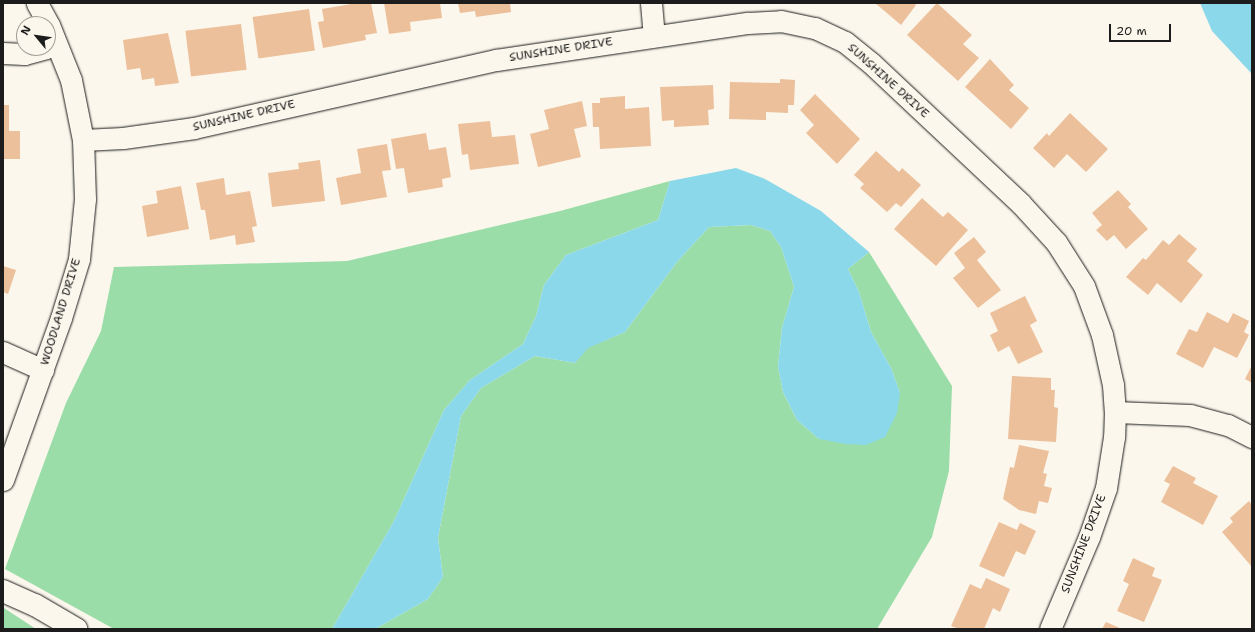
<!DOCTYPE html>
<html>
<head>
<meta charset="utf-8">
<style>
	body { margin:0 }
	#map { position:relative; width:1255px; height:632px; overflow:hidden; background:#fbf7ec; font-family:"Shantell Sans",sans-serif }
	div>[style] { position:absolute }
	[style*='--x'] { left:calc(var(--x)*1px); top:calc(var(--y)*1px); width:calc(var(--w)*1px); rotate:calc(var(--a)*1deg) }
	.green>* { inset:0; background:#9adda8 }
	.water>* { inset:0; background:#8bd8eb }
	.building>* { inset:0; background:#edc09c; transform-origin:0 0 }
	.roads { filter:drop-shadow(0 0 1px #1c1c1c) drop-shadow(0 0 1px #1c1c1c) }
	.minor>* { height:21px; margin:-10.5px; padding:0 10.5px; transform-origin:10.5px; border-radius:10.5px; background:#fbf7ec }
	.tertiary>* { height:22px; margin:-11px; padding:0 11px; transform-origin:11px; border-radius:11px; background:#fbf7ec }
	span { translate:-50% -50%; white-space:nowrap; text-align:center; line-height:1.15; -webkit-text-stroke:3.5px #fbf7ec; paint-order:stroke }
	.street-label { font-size:12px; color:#1c1c1c }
	.frame { position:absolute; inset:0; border:4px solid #1c1c1c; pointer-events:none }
	.north { position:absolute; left:16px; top:16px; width:40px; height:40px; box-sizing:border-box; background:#fbf7ec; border:1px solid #a29f99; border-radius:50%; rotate:299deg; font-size:11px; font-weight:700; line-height:16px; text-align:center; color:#1c1c1c }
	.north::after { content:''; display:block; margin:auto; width:14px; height:18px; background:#1c1c1c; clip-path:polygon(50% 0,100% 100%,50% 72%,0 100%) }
	.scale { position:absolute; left:1109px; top:24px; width:62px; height:18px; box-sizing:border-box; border:2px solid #1c1c1c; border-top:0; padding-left:5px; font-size:12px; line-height:14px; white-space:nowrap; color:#1c1c1c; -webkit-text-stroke:3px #fbf7ec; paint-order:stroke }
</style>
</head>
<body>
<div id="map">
	<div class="green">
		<div style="clip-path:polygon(670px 181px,658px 220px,566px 255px,544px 285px,536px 316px,523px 344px,470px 380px,444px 410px,394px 521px,332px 629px,114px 629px,5px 569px,66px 403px,101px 331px,114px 267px,347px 261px,560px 211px)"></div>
		<div style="clip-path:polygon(751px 225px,770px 231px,781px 247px,794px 287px,782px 328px,778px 366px,783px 392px,797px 420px,819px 439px,900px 393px,891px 368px,871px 332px,859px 292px,848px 269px,869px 252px,952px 386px,949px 471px,932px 537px,877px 629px,375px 629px,428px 599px,443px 577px,438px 538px,461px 416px,481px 388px,535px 356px,575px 363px,587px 348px,625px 332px,677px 262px,709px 227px)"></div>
		<div style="clip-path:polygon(3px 608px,4px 608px,36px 629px,3px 629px)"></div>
	</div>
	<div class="water">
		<div style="clip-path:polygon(1200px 3px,1252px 3px,1252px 74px,1212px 31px)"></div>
		<div style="clip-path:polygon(736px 168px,765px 179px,821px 211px,869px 252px,848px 269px,859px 292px,871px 332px,891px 368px,900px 393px,897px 413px,885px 437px,866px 445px,846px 444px,819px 439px,797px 420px,783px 392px,778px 366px,782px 328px,794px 287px,781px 247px,770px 231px,751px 225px,709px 227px,677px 262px,625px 332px,588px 348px,575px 363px,535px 356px,481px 388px,461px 416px,438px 538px,443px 577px,428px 599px,375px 629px,332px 629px,394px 521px,444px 410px,470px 380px,523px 344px,536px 316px,544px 285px,566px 255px,658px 220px,670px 181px)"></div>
	</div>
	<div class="building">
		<div style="clip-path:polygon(357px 3px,371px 3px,377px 33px,365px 35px,366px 40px,323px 48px,318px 22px,324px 21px,322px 9px)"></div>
		<div style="clip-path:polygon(384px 3px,440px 3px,442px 18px,410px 22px,411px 31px,389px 34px)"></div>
		<div style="clip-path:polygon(458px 3px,510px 3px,511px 12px,476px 17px,475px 11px,460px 13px)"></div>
		<div style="clip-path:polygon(875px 3px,914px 3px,916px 5px,901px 25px)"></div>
		<div style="clip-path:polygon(937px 3px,972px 35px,963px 44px,979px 58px,958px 81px,907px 35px)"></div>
		<div style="left:309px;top:9px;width:42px;height:57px;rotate:82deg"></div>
		<div style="left:241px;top:24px;width:46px;height:56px;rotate:83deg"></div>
		<div style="clip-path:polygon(168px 33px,179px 83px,155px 86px,154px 78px,142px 80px,140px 68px,127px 70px,123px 40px)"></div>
		<div style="clip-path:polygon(990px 59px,1014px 85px,1009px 90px,1029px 108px,1011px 129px,965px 87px)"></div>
		<div style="clip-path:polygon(780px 79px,795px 80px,794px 105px,788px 105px,788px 113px,766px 112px,766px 120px,729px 119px,730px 82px,780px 83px)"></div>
		<div style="clip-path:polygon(713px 85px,714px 109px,708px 110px,709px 125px,674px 127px,674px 120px,662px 121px,660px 87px)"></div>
		<div style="clip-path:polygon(815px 94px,860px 139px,837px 164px,806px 133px,814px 125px,800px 110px)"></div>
		<div style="clip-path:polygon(625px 96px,625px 109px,649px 107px,651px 146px,600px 149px,599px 127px,593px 127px,592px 103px,600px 103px,600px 98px)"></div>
		<div style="clip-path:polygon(582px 101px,587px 126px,574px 129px,581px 157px,538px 167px,530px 134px,549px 129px,544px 110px)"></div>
		<div style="clip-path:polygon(3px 105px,9px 105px,9px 131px,20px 131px,20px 159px,3px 159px)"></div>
		<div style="clip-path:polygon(1070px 113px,1108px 149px,1086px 172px,1067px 154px,1054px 168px,1033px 148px,1047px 133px,1049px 136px)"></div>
		<div style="clip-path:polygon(490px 121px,492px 137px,515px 135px,519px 164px,470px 170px,468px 154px,462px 155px,458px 124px)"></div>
		<div style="clip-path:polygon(426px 133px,429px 150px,446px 147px,451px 177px,442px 179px,443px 187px,408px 193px,404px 168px,396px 169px,391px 139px)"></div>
		<div style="clip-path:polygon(387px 144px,391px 170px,382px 171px,387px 197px,341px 205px,336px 178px,361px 173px,357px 149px)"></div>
		<div style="clip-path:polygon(876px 151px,899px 172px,902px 168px,921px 185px,901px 207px,896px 203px,887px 212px,860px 188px,864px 184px,854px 175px)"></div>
		<div style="clip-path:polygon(320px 160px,325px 201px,272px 207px,268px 173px,299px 169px,298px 163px)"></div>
		<div style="clip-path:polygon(224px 178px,226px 195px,250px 191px,257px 226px,252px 227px,255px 242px,236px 245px,235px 235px,210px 240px,205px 210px,201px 210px,196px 183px)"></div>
		<div style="clip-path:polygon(181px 186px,189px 229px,147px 237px,142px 206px,158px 203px,156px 191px)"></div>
		<div style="clip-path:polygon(1118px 190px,1131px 204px,1128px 207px,1148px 229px,1126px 249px,1114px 235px,1107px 241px,1096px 230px,1102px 225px,1092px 213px)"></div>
		<div style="clip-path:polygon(922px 198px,943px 217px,948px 212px,968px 230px,936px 266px,894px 229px)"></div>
		<div style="clip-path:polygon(1179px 234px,1197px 249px,1187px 261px,1203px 275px,1181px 303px,1157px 283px,1148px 295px,1126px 277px,1143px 258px,1146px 260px,1163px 240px,1169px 245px)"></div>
		<div style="clip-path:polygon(974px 237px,986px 252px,977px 260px,1001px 290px,978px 308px,953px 278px,965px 268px,954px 253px)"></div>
		<div style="clip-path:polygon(3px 266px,16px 270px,8px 294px,3px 292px)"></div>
		<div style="clip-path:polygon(1025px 296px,1037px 321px,1030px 325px,1043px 352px,1018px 364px,1009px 346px,998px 352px,990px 335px,998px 331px,990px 313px)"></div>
		<div style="clip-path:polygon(1207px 312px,1228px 323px,1233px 313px,1249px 321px,1244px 332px,1249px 335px,1237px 358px,1214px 347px,1203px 368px,1176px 354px,1189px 329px,1197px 332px)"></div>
		<div style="clip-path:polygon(1252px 365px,1252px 383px,1245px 379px)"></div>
		<div style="clip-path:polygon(1012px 376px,1051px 378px,1051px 390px,1055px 390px,1054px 407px,1058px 408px,1056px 442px,1008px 439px)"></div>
		<div style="clip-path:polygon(1019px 445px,1049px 451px,1043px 473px,1047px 474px,1044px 486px,1052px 488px,1048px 503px,1039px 501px,1036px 514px,1019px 510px,1003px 499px,1010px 467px,1014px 468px)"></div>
		<div style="clip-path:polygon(1173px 466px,1196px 478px,1193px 483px,1218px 496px,1203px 525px,1161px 502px,1170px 484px,1164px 481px)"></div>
		<div style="clip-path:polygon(1249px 501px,1252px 505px,1252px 567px,1222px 532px,1233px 522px,1230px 518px)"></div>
		<div style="clip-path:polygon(999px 522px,1017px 530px,1020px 523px,1036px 531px,1025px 555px,1016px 551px,1004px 577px,979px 566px)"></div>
		<div style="clip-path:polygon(1133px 558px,1155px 568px,1152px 576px,1162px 580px,1144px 622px,1117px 611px,1129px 584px,1123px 581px)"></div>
		<div style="clip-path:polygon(986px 578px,1010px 589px,1000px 612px,993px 608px,984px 629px,959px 629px,951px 626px,970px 584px,981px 589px)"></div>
		<div style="clip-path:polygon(1106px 622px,1122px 629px,1102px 629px)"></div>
	</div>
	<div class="roads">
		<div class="minor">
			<div style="--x:651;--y:3;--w:32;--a:85"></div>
			<div style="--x:3;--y:53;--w:21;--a:3"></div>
			<div style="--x:24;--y:54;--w:23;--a:-15"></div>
			<div style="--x:83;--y:140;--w:40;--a:-2.9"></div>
			<div style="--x:123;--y:138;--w:72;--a:-8"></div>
			<div style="--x:194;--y:128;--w:310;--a:-12.7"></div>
			<div style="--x:496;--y:60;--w:255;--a:-8.4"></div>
			<div style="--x:748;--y:23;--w:33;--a:-3"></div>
			<div style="--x:781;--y:21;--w:35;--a:12"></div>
			<div style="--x:815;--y:28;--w:33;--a:25"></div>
			<div style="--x:845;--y:42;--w:33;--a:39"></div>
			<div style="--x:871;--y:63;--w:206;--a:43.2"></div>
			<div style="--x:1021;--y:204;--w:52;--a:47.4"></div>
			<div style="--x:1056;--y:242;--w:52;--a:57.5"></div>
			<div style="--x:1084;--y:286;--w:52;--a:69.8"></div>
			<div style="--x:1102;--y:335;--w:51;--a:77.6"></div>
			<div style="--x:1113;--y:385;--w:27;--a:86"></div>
			<div style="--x:1115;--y:412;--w:25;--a:92"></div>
			<div style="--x:1114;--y:437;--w:52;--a:98.9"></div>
			<div style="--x:1106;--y:488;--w:52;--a:109.1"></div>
			<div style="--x:1089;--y:537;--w:100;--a:113"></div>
			<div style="--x:3;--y:352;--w:44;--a:24.2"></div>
			<div style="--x:1115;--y:412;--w:75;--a:2.3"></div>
			<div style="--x:1190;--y:415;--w:39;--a:15"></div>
			<div style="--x:1228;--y:425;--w:27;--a:27"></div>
			<div style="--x:3;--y:480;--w:172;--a:-70.3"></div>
			<div style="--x:61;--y:318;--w:62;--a:-73"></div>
			<div style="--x:79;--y:259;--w:60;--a:-84.3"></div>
			<div style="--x:85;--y:199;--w:59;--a:-91.9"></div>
			<div style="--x:83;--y:140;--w:61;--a:-101.3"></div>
			<div style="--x:71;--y:80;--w:59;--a:-111.8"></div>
			<div style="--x:49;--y:25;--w:25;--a:-119"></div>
		</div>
		<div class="tertiary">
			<div style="--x:3;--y:591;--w:35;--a:24"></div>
			<div style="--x:35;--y:605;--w:48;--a:30.3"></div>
		</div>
	</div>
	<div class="street-label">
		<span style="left:561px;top:50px;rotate:-9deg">SUNSHINE DRIVE</span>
		<span style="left:888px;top:81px;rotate:42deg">SUNSHINE DRIVE</span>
		<span style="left:244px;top:116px;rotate:-13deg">SUNSHINE DRIVE</span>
		<span style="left:61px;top:312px;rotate:-73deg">WOODLAND DRIVE</span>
		<span style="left:1084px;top:544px;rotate:-69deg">SUNSHINE DRIVE</span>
	</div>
	<div class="frame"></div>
	<div class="north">N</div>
	<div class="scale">20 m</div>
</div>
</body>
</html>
